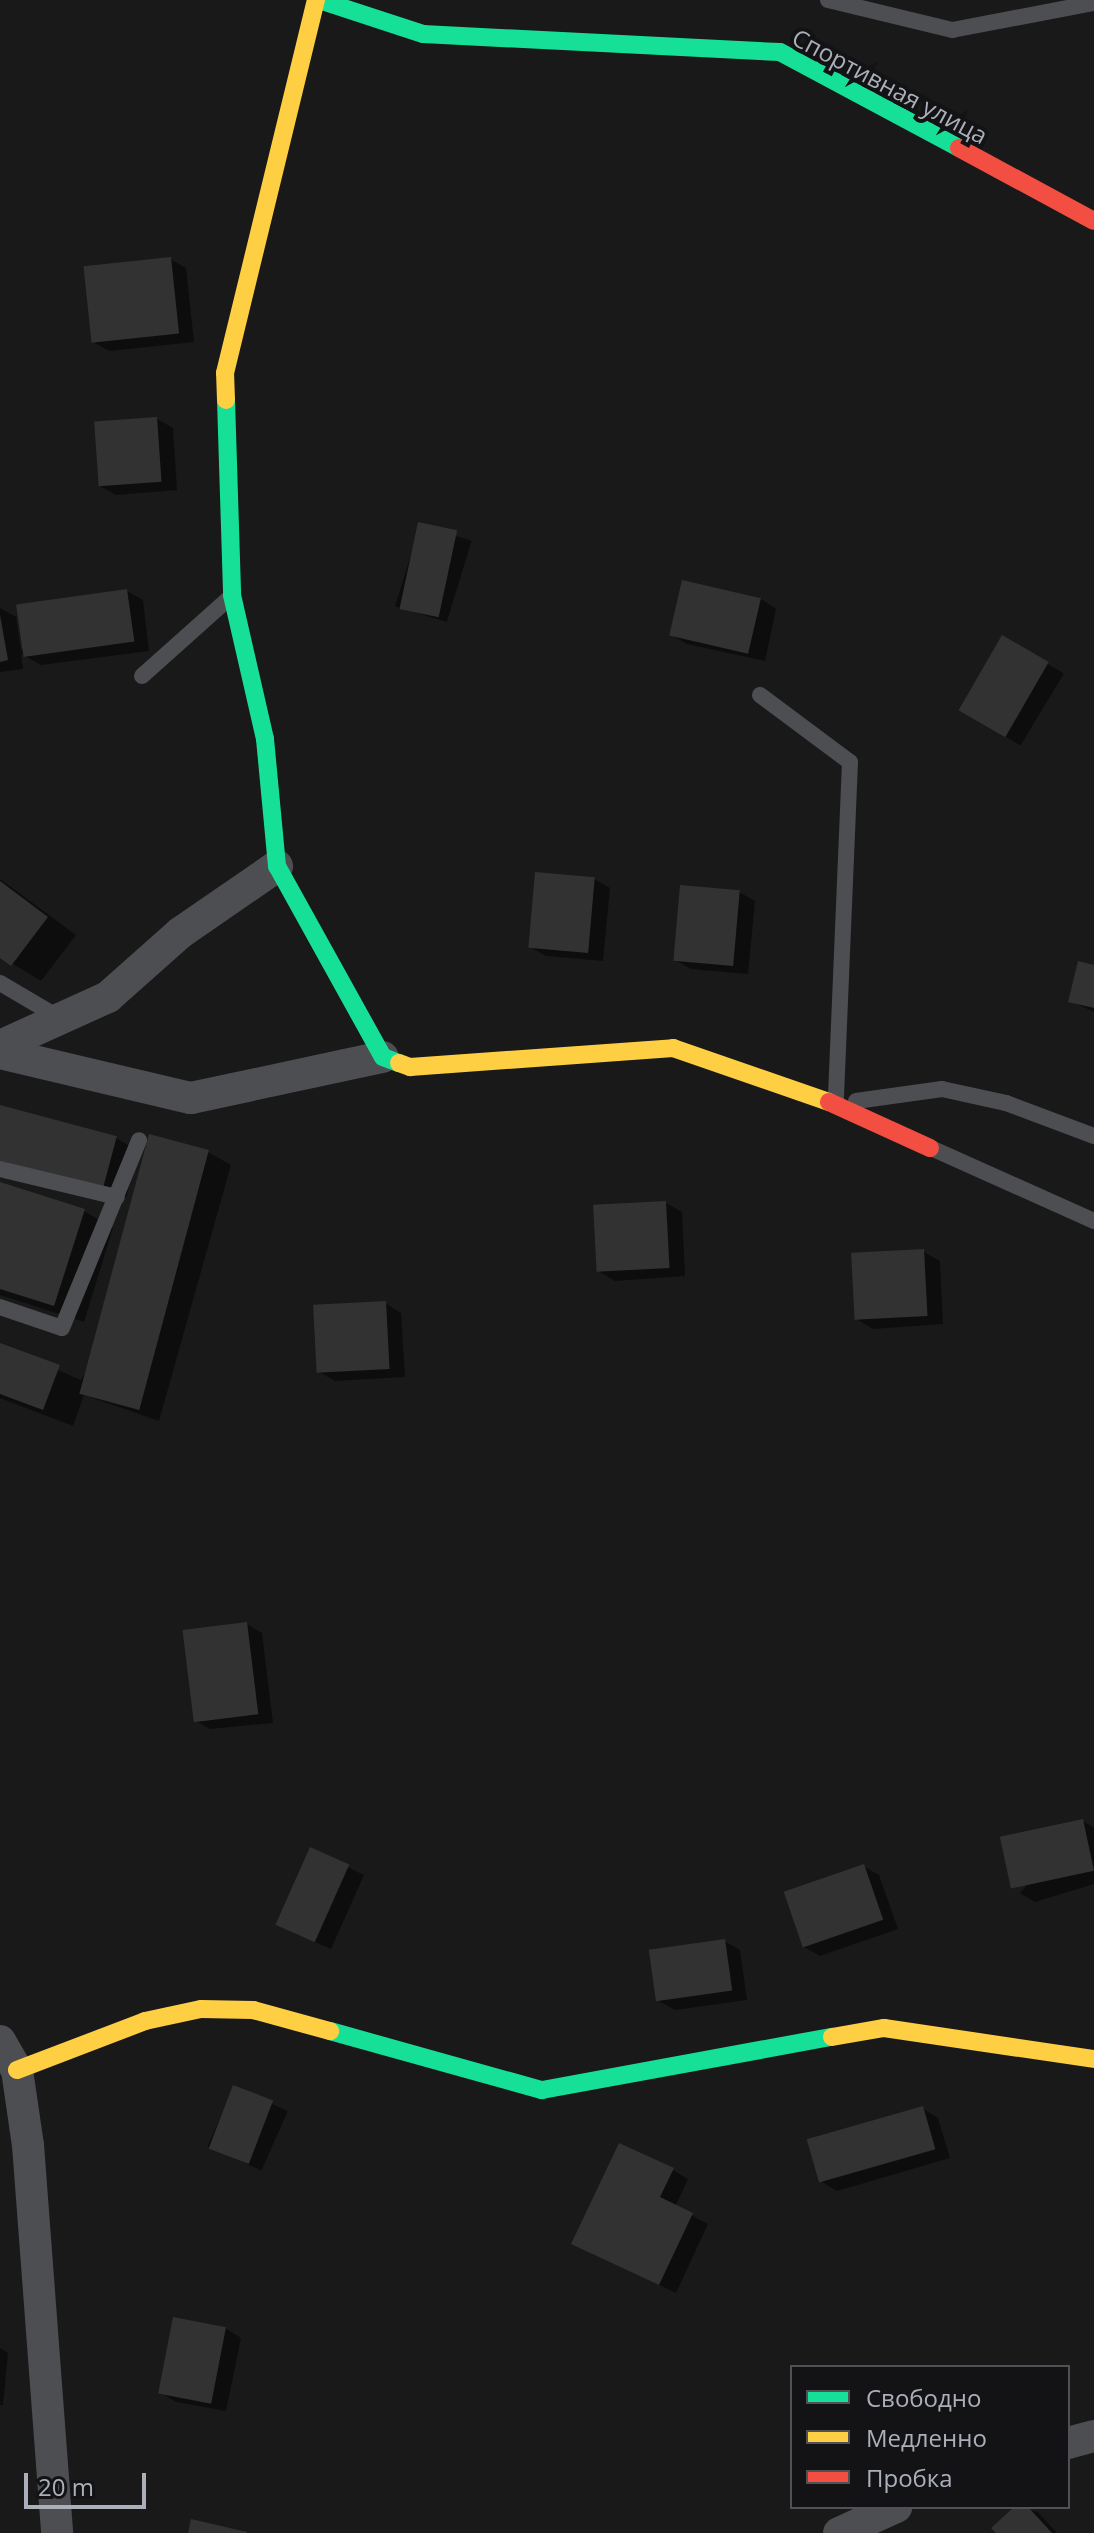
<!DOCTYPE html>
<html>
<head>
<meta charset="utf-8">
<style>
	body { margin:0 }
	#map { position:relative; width:1094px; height:2533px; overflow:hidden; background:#191919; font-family:"Open Sans",sans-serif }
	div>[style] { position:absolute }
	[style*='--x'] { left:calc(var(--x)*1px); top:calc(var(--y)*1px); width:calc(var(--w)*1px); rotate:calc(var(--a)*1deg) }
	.shadow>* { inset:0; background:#0007; transform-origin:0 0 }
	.building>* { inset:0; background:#323233; transform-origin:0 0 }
	.lane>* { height:16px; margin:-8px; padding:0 8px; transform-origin:8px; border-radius:8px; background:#4d4e52 }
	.street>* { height:32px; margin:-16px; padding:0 16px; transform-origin:16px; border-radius:16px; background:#4d4e52 }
	.fast>* { height:18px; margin:-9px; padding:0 9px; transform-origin:9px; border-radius:9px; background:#16e098 }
	.slow>* { height:18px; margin:-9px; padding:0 9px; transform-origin:9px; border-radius:9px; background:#ffcf43 }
	.jam>* { height:18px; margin:-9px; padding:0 9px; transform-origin:9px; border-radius:9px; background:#f24e42 }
	span { translate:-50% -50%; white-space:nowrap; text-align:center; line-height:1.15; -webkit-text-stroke:8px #131315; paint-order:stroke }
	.street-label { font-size:24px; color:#abafb9 }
	.legend { position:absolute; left:790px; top:2365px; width:280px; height:144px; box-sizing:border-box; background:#131315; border:2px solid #505157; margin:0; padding:10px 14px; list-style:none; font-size:24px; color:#abafb9 }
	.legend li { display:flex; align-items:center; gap:16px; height:40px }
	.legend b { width:40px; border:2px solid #505157 }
	.scale { position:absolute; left:24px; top:2473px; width:122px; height:36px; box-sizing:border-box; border:4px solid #abafb9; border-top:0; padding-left:10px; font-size:24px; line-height:28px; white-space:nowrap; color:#abafb9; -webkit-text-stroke:6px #131315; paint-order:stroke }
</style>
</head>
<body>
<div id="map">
	<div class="shadow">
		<div style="clip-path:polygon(170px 259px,186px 268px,194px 342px,109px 351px,93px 342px)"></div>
		<div style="clip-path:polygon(157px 419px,173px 428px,177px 490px,116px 495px,100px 486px)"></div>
		<div style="left:420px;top:525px;width:54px;height:85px;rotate:17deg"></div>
		<div style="clip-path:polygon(127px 591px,143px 600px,149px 651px,41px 665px,21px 654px,23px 669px,0 672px,0 608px,16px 617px,21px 650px)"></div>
		<div style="clip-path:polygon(761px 599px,776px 609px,765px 661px,687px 644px,672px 635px)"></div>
		<div style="left:1003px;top:637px;width:71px;height:84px;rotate:31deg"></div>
		<div style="clip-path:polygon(0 879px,76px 935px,41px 981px,0 956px)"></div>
		<div style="clip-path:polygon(594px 879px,610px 888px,603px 961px,546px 956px,530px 947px)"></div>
		<div style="clip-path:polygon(739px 892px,755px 901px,748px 974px,691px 969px,675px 960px)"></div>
		<div style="clip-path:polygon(1094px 967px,1094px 1012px,1071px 1001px)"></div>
		<div style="clip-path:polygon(0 1107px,116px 1138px,139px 1151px,126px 1198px,0 1165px)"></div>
		<div style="clip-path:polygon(208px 1152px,231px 1165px,159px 1421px,84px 1395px,73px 1426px,0 1398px,0 1345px,81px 1380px)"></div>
		<div style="clip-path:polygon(0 1184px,84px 1211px,113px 1228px,84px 1322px,0 1295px)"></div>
		<div style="clip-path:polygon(666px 1203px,682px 1212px,685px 1276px,615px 1281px,600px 1272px)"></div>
		<div style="clip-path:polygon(924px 1252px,940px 1261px,943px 1324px,873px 1329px,858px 1320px)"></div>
		<div style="clip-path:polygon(385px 1303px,401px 1313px,405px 1377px,335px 1381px,319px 1372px)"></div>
		<div style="clip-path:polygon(247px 1624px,262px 1633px,273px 1723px,210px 1729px,194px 1720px)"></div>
		<div style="clip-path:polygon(1083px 1821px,1094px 1828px,1094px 1884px,1035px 1902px,1020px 1893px)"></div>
		<div style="clip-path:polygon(311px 1850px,364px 1875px,331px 1949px,294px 1933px)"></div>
		<div style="clip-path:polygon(863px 1866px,879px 1875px,898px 1929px,820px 1956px,804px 1947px)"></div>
		<div style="clip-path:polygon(724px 1941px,740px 1950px,747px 2000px,675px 2010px,659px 2001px)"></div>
		<div style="left:234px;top:2087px;width:59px;height:65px;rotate:24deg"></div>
		<div style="clip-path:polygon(922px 2108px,938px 2118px,950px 2158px,837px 2191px,822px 2182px)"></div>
		<div style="clip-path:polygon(673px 2170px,688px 2179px,675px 2207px,708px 2224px,676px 2293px,574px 2244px)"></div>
		<div style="clip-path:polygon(225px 2328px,241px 2338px,226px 2411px,176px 2402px,161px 2393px)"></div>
		<div style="clip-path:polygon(0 2348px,8px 2353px,3px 2405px,0 2405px)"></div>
		<div style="clip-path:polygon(1017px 2507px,1038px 2512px,1057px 2533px,998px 2533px)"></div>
	</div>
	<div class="building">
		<div style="left:171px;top:257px;width:77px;height:88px;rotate:84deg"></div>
		<div style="left:157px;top:417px;width:65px;height:63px;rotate:86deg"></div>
		<div style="left:418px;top:522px;width:40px;height:89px;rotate:12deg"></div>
		<div style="left:682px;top:580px;width:81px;height:57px;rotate:13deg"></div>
		<div style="left:127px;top:589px;width:53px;height:112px;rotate:82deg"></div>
		<div style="clip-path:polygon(0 615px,8px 660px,0 662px)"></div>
		<div style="left:1002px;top:635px;width:54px;height:87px;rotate:30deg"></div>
		<div style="left:535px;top:872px;width:60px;height:76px;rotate:5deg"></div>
		<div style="clip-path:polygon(0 881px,48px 917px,11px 966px,0 958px)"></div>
		<div style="left:680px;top:885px;width:60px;height:76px;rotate:5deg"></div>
		<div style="clip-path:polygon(1078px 961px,1094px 965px,1094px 1008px,1068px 1002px)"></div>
		<div style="left:0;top:1105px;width:121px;height:54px;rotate:15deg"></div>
		<div style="left:149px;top:1134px;width:62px;height:269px;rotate:15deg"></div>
		<div style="clip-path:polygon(0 1182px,85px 1209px,54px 1306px,0 1289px)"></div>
		<div style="left:666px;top:1201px;width:67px;height:73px;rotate:87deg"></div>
		<div style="left:924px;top:1249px;width:67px;height:73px;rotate:87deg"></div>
		<div style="left:386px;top:1301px;width:68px;height:73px;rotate:87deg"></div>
		<div style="clip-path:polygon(0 1343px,60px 1365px,43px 1410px,0 1394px)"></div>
		<div style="left:247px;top:1622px;width:93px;height:65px;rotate:83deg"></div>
		<div style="left:1083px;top:1819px;width:53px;height:85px;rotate:78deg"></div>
		<div style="left:310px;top:1847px;width:43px;height:85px;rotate:24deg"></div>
		<div style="left:864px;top:1864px;width:59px;height:85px;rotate:71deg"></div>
		<div style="left:725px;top:1939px;width:52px;height:77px;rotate:82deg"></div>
		<div style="left:233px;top:2085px;width:43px;height:68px;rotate:21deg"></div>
		<div style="left:923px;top:2106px;width:45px;height:121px;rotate:74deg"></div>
		<div style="clip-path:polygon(619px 2143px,674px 2168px,660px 2197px,693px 2213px,659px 2285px,571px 2244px)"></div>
		<div style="left:173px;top:2317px;width:54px;height:78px;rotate:11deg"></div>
		<div style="clip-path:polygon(1014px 2507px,1028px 2507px,1052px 2533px,996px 2533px,991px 2528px)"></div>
		<div style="clip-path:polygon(191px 2519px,247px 2532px,247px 2533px,188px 2533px)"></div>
	</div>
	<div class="lane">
		<div style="--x:828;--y:0;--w:128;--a:13.6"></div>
		<div style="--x:952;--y:30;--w:145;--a:-10.8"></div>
		<div style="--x:142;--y:676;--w:115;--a:-41.8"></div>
		<div style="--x:760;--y:695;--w:112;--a:36.7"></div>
		<div style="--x:850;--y:762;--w:339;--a:92.4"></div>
		<div style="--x:0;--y:983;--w:67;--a:30.4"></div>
		<div style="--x:856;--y:1101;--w:87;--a:-7.9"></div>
		<div style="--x:942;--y:1089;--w:66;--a:12.3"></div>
		<div style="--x:1006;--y:1103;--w:94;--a:20.6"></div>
		<div style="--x:931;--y:1148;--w:179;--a:24.1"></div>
		<div style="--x:0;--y:1169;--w:120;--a:13.5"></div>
		<div style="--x:0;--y:1307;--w:65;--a:18.7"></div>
		<div style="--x:62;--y:1328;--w:203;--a:-67.7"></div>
	</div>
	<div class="street">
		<div style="--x:0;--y:1046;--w:119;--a:-24.4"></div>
		<div style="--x:108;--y:997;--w:96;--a:-41.6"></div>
		<div style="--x:180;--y:933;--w:118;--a:-34.6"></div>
		<div style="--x:0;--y:1053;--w:196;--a:13.3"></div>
		<div style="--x:191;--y:1098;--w:196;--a:-12.1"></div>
		<div style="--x:0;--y:2041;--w:34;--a:60"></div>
		<div style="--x:17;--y:2070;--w:76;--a:81.7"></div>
		<div style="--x:28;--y:2145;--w:389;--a:85.7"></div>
		<div style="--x:1068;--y:2443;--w:27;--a:-15"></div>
		<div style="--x:839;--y:2533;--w:63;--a:-24.5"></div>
	</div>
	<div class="fast">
		<div style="--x:319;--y:0;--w:109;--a:18.1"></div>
		<div style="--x:423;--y:34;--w:357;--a:2.9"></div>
		<div style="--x:780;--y:52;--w:203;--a:28.2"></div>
		<div style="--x:226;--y:400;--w:195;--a:88.2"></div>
		<div style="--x:232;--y:595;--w:148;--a:77.1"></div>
		<div style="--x:265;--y:739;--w:128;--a:84.6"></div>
		<div style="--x:277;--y:866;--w:218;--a:61"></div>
		<div style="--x:383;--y:1057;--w:17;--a:21"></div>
		<div style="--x:330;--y:2031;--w:220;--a:15.6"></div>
		<div style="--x:542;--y:2090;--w:295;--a:-10.4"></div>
	</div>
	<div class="slow">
		<div style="--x:226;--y:400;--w:27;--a:-92"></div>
		<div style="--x:225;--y:373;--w:384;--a:-76.3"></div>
		<div style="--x:399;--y:1063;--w:12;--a:20"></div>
		<div style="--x:410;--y:1067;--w:264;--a:-4.1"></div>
		<div style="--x:673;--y:1048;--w:165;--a:19.1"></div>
		<div style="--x:832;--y:2037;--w:53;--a:-9.8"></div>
		<div style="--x:884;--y:2028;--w:212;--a:8.4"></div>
		<div style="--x:17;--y:2070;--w:137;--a:-20.9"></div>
		<div style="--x:145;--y:2021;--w:57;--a:-12.1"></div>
		<div style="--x:201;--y:2009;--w:52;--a:1.1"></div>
		<div style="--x:253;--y:2010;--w:80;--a:15.3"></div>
	</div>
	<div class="jam">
		<div style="--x:959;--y:148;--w:153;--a:28.4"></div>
		<div style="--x:829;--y:1102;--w:111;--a:24.5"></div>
	</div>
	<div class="street-label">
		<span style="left:890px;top:86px;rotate:28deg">Спортивная улица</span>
	</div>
	<ul class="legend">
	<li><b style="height:10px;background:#16e098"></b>Свободно</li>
	<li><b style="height:10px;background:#ffcf43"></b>Медленно</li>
	<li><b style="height:10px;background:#f24e42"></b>Пробка</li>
	</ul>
	<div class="scale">20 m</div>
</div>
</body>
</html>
